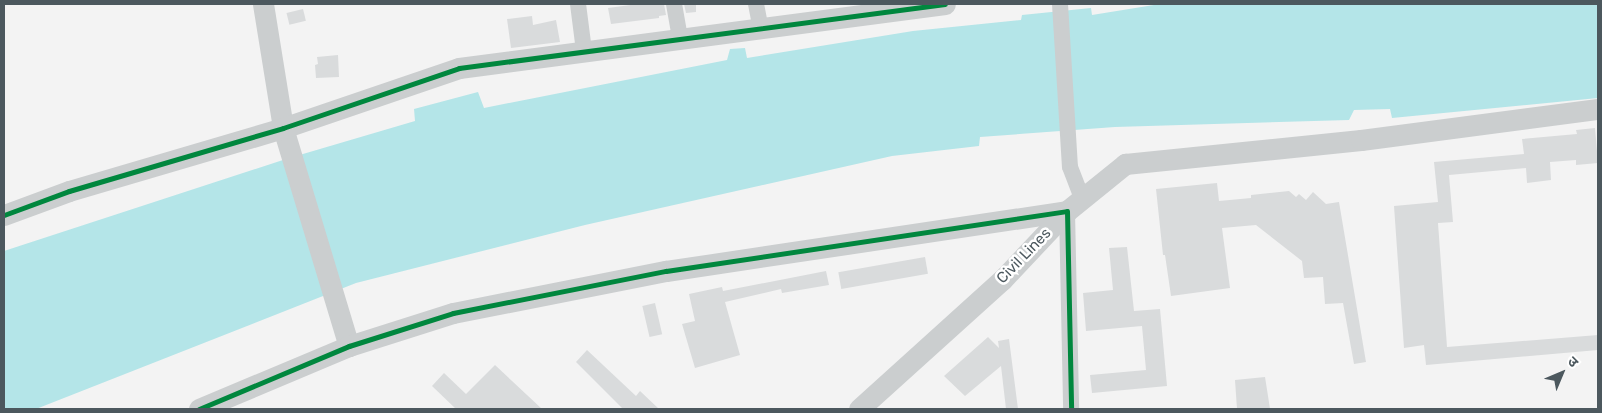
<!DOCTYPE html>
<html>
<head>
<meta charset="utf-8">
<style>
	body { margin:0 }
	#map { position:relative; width:1602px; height:413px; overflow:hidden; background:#f3f3f3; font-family:Rubik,"Noto Sans Devanagari",sans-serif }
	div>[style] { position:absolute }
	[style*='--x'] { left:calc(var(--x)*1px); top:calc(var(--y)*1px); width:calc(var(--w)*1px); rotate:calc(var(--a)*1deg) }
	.water>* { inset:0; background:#b4e5e8 }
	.building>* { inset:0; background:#d9dbdc; transform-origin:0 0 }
	.minor>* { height:16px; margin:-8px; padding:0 8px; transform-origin:8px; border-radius:8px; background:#cbcecf }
	.tertiary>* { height:21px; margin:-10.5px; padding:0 10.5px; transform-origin:10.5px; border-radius:10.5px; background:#cbcecf }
	.cycleway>* { height:5px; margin:-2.5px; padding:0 2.5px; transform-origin:2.5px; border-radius:2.5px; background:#00873e }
	span { translate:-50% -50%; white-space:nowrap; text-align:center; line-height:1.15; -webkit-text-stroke:5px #fff; paint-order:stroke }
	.street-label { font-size:15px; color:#4c585e }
	.frame { position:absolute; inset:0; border:5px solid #4c585e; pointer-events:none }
	.north { position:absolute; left:1537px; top:348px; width:50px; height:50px; -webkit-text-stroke:4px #fff; paint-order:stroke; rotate:45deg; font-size:14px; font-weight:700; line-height:20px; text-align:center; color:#4c585e }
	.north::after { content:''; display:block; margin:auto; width:18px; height:22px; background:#4c585e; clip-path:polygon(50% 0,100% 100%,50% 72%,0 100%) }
</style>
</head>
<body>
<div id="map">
	<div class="water">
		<div style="clip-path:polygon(1160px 4px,1598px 4px,1598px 98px,1392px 118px,1390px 109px,1354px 110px,1349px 120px,1115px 127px,980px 137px,979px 146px,892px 156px,585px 225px,356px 283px,36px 409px,4px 409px,4px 251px,286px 159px,415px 121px,414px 109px,478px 92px,484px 108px,727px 60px,730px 49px,745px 48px,747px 58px,913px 31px,1021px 20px,1022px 15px,1091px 8px,1092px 15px)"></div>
	</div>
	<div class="building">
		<div style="clip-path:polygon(638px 4px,664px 4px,666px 15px,659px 16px,659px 18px,611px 24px,608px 8px)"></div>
		<div style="clip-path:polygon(684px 4px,696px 4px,696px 12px,686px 13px)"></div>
		<div style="left:303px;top:9px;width:12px;height:17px;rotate:76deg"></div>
		<div style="clip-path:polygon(532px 16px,533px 25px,556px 20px,560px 42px,511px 48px,507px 19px)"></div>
		<div style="clip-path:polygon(338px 55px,339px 77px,316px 78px,315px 65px,318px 64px,317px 57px)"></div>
		<div style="clip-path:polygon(1595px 128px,1598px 163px,1576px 165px,1576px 160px,1550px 162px,1551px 180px,1527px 183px,1526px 168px,1449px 175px,1453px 222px,1438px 223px,1447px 347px,1598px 335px,1598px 350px,1426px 365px,1424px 345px,1404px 348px,1394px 206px,1438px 202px,1434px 162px,1524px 154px,1522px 139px,1577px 134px,1576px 130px)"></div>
		<div style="clip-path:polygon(1217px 183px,1219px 201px,1251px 198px,1251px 195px,1289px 191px,1296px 197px,1299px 194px,1306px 200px,1313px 192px,1326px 204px,1339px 202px,1366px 362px,1354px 364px,1343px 303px,1325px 304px,1323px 277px,1304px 278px,1302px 261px,1256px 225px,1222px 228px,1230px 288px,1171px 296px,1165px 255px,1163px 255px,1156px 189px)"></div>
		<div style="clip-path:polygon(1127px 247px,1134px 311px,1160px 309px,1167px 386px,1092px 393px,1090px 375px,1146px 370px,1142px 326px,1086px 331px,1083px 293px,1113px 290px,1109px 248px)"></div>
		<div style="left:925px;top:257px;width:17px;height:88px;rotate:80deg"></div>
		<div style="clip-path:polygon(826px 271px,829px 285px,782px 293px,781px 289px,725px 302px,740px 355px,695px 368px,682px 324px,695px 321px,689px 294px,722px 287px,723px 291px)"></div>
		<div style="left:655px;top:303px;width:32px;height:13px;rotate:77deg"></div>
		<div style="clip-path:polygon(988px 337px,999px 348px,998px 341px,1009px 339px,1018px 409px,1006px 409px,1001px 366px,965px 396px,944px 376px)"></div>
		<div style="clip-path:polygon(587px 350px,636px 396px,640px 391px,659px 409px,623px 409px,576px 362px)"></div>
		<div style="clip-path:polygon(495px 365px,542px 409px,456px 409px,432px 386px,444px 373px,466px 394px)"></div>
		<div style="clip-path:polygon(1265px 377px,1270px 409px,1237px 409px,1235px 380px)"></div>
	</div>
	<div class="minor">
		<div style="--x:578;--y:4;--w:47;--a:82.7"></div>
		<div style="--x:674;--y:4;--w:36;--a:80"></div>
		<div style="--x:756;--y:4;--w:16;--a:79"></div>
		<div style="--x:1060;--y:4;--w:163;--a:86.5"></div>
		<div style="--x:1070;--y:167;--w:34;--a:69"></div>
		<div style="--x:1067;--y:211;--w:198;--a:88.8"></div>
	</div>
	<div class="tertiary">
		<div style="--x:263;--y:4;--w:126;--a:80.8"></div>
		<div style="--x:283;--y:128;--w:228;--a:73.2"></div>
		<div style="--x:4;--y:215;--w:69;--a:-20.3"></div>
		<div style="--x:69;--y:191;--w:223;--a:-16.4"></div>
		<div style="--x:283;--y:128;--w:186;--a:-18.8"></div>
		<div style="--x:459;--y:68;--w:490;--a:-7.5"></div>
		<div style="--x:199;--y:409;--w:163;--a:-22.8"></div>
		<div style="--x:349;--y:346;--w:109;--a:-17.6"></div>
		<div style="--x:453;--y:313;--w:217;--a:-11.2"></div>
		<div style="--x:666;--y:271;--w:405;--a:-8.5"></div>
		<div style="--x:859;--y:409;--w:193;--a:-42.1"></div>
		<div style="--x:1002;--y:280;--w:95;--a:-46.7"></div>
		<div style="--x:1067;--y:211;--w:75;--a:-39"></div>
		<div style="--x:1125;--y:164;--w:237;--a:-5.8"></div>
		<div style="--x:1361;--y:140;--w:239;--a:-7.5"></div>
	</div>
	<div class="cycleway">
		<div style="--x:4;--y:215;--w:69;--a:-20.3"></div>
		<div style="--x:69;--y:191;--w:223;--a:-16.4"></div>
		<div style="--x:283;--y:128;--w:186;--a:-18.8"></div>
		<div style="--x:459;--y:68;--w:490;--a:-7.5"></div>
		<div style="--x:199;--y:409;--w:163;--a:-22.8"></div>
		<div style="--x:349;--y:346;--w:109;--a:-17.6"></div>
		<div style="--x:453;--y:313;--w:217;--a:-11.2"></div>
		<div style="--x:666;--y:271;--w:405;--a:-8.5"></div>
		<div style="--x:1067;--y:211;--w:198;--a:88.8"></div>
	</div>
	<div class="street-label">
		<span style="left:1024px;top:256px;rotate:-46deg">Civil Lines</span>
	</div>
	<div class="frame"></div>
	<div class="north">उ</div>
</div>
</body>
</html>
